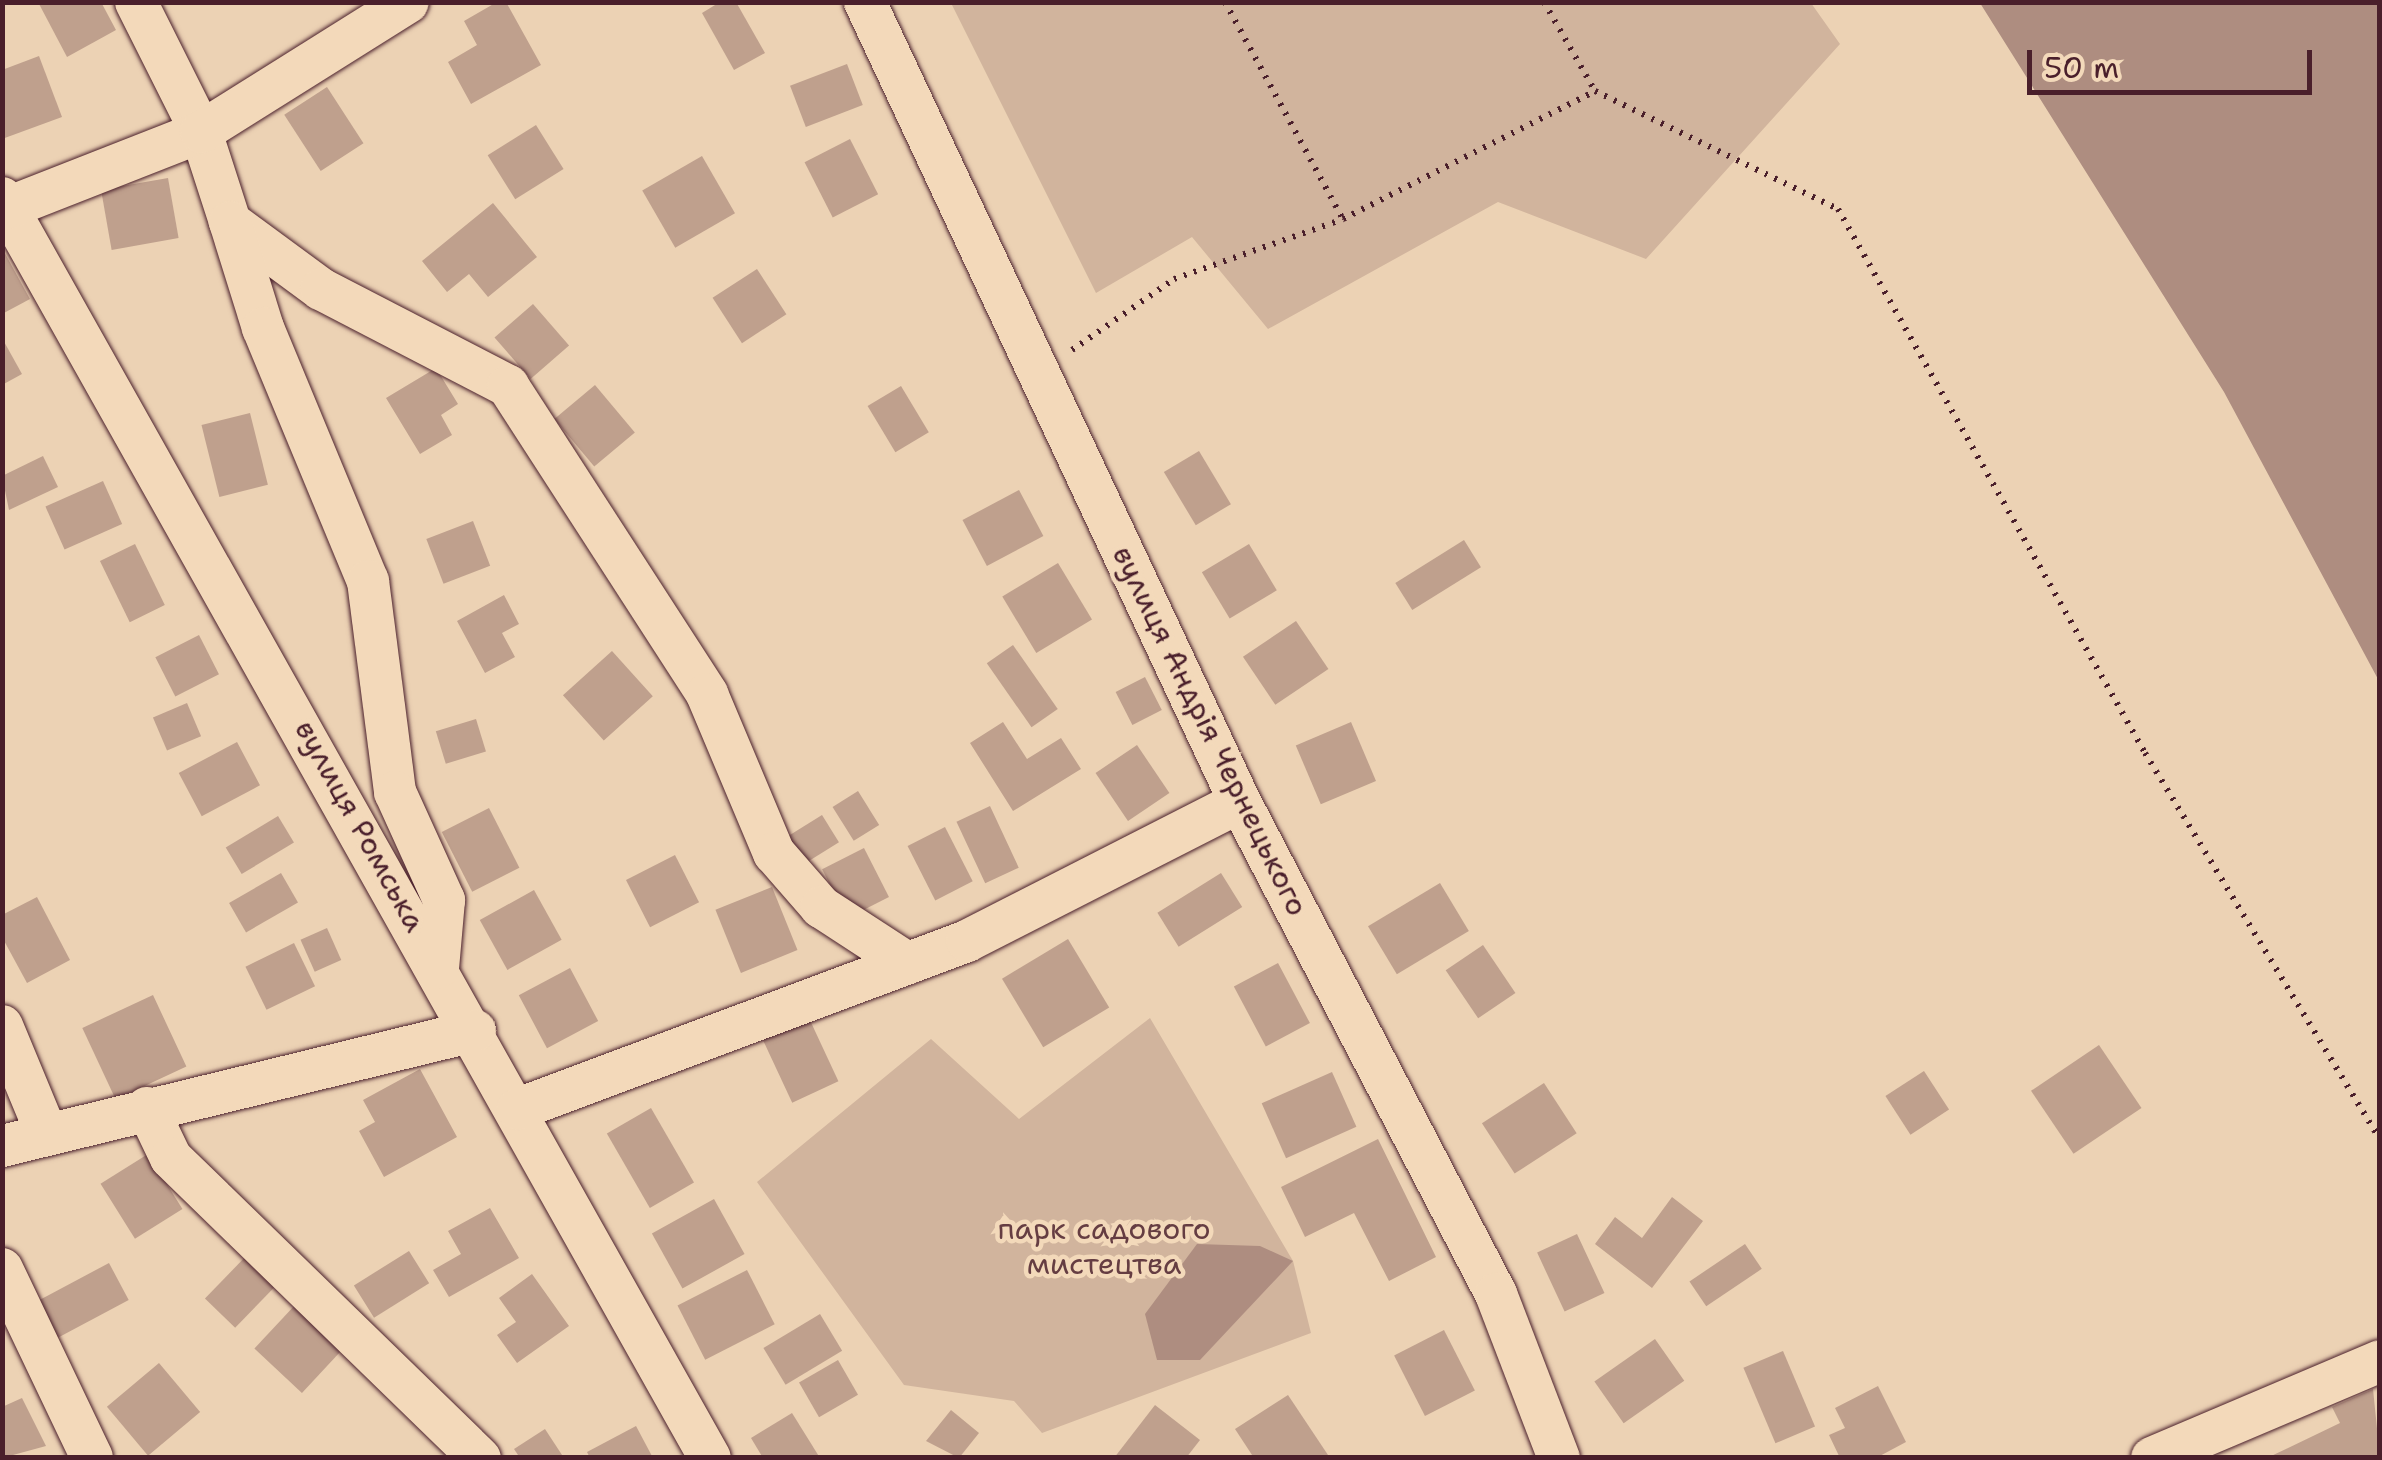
<!DOCTYPE html>
<html>
<head>
<meta charset="utf-8">
<style>
	body { margin:0 }
	#map { position:relative; width:2382px; height:1460px; overflow:hidden; background:#ecd2b4; font-family:"Shantell Sans",sans-serif }
	div>[style] { position:absolute }
	[style*='--x'] { left:calc(var(--x)*1px); top:calc(var(--y)*1px); width:calc(var(--w)*1px); rotate:calc(var(--a)*1deg) }
	.green>* { inset:0; background:#d1b49d }
	.water>* { inset:0; background:#ae8d80 }
	.building>* { inset:0; background:#bfa08d; transform-origin:0 0 }
	.path>* { height:6px; margin-top:-3px; transform-origin:0; background:repeating-linear-gradient(90deg,#4a1f2b 0 2.5px,transparent 0 10.5px) }
	.roads { filter:drop-shadow(0 0 2px #4a1f2b) drop-shadow(0 0 2px #4a1f2b) }
	.minor>* { height:42px; margin:-21px; padding:0 21px; transform-origin:21px; border-radius:21px; background:#f3d9ba }
	span { translate:-50% -50%; white-space:nowrap; text-align:center; line-height:1.15; -webkit-text-stroke:9px #f3d9ba; paint-order:stroke }
	.street-label { font-size:30px; color:#4a1f2b }
	.park-label { font-size:30px; color:#653d42 }
	.frame { position:absolute; inset:0; border:5px solid #4a1f2b; pointer-events:none }
	.scale { position:absolute; left:2027px; top:50px; width:285px; height:45px; box-sizing:border-box; border:5px solid #4a1f2b; border-top:0; padding-left:12px; font-size:30px; line-height:35px; white-space:nowrap; color:#4a1f2b; -webkit-text-stroke:8px #f3d9ba; paint-order:stroke }
</style>
</head>
<body>
<div id="map">
	<div class="green">
		<div style="clip-path:polygon(1811px 3px,1840px 44px,1646px 259px,1498px 202px,1268px 329px,1192px 237px,1096px 293px,951px 3px)"></div>
		<div style="clip-path:polygon(1150px 1018px,1293px 1261px,1311px 1333px,1042px 1433px,1014px 1401px,904px 1385px,757px 1182px,931px 1039px,1019px 1119px)"></div>
	</div>
	<div class="water">
		<div style="clip-path:polygon(1980px 3px,2379px 3px,2379px 681px,2224px 392px)"></div>
		<div style="clip-path:polygon(1197px 1244px,1260px 1246px,1293px 1261px,1200px 1360px,1157px 1360px,1145px 1314px)"></div>
	</div>
	<div class="building">
		<div style="clip-path:polygon(38px 2px,101px 2px,116px 30px,67px 57px)"></div>
		<div style="clip-path:polygon(497px 2px,506px 2px,541px 65px,471px 104px,448px 62px,477px 45px,464px 21px)"></div>
		<div style="clip-path:polygon(720px 2px,736px 2px,765px 53px,734px 70px,702px 13px)"></div>
		<div style="clip-path:polygon(39px 56px,62px 117px,2px 139px,2px 70px)"></div>
		<div style="left:847px;top:64px;width:44px;height:61px;rotate:69deg"></div>
		<div style="left:327px;top:87px;width:67px;height:51px;rotate:57deg"></div>
		<div style="left:536px;top:125px;width:52px;height:57px;rotate:58deg"></div>
		<div style="left:850px;top:139px;width:62px;height:51px;rotate:63deg"></div>
		<div style="left:702px;top:156px;width:66px;height:69px;rotate:60deg"></div>
		<div style="left:168px;top:178px;width:61px;height:68px;rotate:80deg"></div>
		<div style="clip-path:polygon(493px 203px,537px 257px,488px 297px,469px 274px,447px 292px,422px 261px)"></div>
		<div style="clip-path:polygon(2px 248px,30px 299px,2px 314px)"></div>
		<div style="left:757px;top:269px;width:54px;height:53px;rotate:57deg"></div>
		<div style="left:533px;top:304px;width:55px;height:51px;rotate:49deg"></div>
		<div style="clip-path:polygon(2px 338px,22px 374px,2px 385px)"></div>
		<div style="clip-path:polygon(436px 368px,458px 404px,441px 415px,452px 435px,420px 454px,386px 398px)"></div>
		<div style="left:595px;top:385px;width:62px;height:53px;rotate:50deg"></div>
		<div style="left:901px;top:386px;width:54px;height:39px;rotate:59deg"></div>
		<div style="left:250px;top:413px;width:74px;height:50px;rotate:76deg"></div>
		<div style="left:1199px;top:451px;width:62px;height:41px;rotate:59deg"></div>
		<div style="clip-path:polygon(43px 456px,58px 487px,9px 510px,2px 476px)"></div>
		<div style="left:103px;top:481px;width:47px;height:63px;rotate:66deg"></div>
		<div style="left:1019px;top:490px;width:52px;height:64px;rotate:62deg"></div>
		<div style="left:473px;top:521px;width:48px;height:50px;rotate:69deg"></div>
		<div style="left:1464px;top:540px;width:32px;height:81px;rotate:58deg"></div>
		<div style="left:135px;top:544px;width:68px;height:39px;rotate:64deg"></div>
		<div style="left:1249px;top:544px;width:54px;height:55px;rotate:59deg"></div>
		<div style="left:1058px;top:563px;width:66px;height:65px;rotate:59deg"></div>
		<div style="clip-path:polygon(504px 595px,519px 624px,502px 633px,515px 657px,485px 673px,457px 621px)"></div>
		<div style="left:1296px;top:621px;width:58px;height:64px;rotate:56deg"></div>
		<div style="left:199px;top:635px;width:44px;height:49px;rotate:63deg"></div>
		<div style="left:1013px;top:645px;width:78px;height:32px;rotate:55deg"></div>
		<div style="left:612px;top:651px;width:61px;height:66px;rotate:48deg"></div>
		<div style="left:1145px;top:677px;width:37px;height:33px;rotate:63deg"></div>
		<div style="left:187px;top:703px;width:36px;height:37px;rotate:67deg"></div>
		<div style="left:476px;top:719px;width:34px;height:42px;rotate:73deg"></div>
		<div style="clip-path:polygon(1003px 722px,1027px 759px,1061px 738px,1081px 769px,1013px 811px,970px 743px)"></div>
		<div style="left:1351px;top:722px;width:64px;height:60px;rotate:67deg"></div>
		<div style="left:237px;top:742px;width:49px;height:66px;rotate:62deg"></div>
		<div style="left:1137px;top:745px;width:58px;height:50px;rotate:56deg"></div>
		<div style="left:858px;top:791px;width:40px;height:30px;rotate:58deg"></div>
		<div style="left:990px;top:806px;width:68px;height:37px;rotate:65deg"></div>
		<div style="left:489px;top:808px;width:67px;height:53px;rotate:63deg"></div>
		<div style="left:822px;top:815px;width:32px;height:44px;rotate:58deg"></div>
		<div style="left:278px;top:816px;width:31px;height:61px;rotate:59deg"></div>
		<div style="left:945px;top:827px;width:61px;height:42px;rotate:63deg"></div>
		<div style="left:864px;top:848px;width:55px;height:47px;rotate:63deg"></div>
		<div style="left:675px;top:855px;width:53px;height:55px;rotate:63deg"></div>
		<div style="left:281px;top:873px;width:34px;height:60px;rotate:60deg"></div>
		<div style="left:1221px;top:873px;width:40px;height:75px;rotate:58deg"></div>
		<div style="left:1440px;top:883px;width:56px;height:84px;rotate:59deg"></div>
		<div style="left:772px;top:887px;width:68px;height:61px;rotate:68deg"></div>
		<div style="left:534px;top:890px;width:57px;height:62px;rotate:61deg"></div>
		<div style="clip-path:polygon(37px 897px,70px 960px,27px 983px,2px 937px,2px 915px)"></div>
		<div style="left:327px;top:928px;width:35px;height:29px;rotate:66deg"></div>
		<div style="left:1068px;top:939px;width:80px;height:77px;rotate:59deg"></div>
		<div style="left:294px;top:943px;width:48px;height:54px;rotate:64deg"></div>
		<div style="left:1483px;top:945px;width:58px;height:45px;rotate:56deg"></div>
		<div style="left:1278px;top:963px;width:68px;height:50px;rotate:62deg"></div>
		<div style="left:570px;top:968px;width:60px;height:58px;rotate:62deg"></div>
		<div style="left:153px;top:995px;width:79px;height:78px;rotate:65deg"></div>
		<div style="left:808px;top:1016px;width:72px;height:51px;rotate:65deg"></div>
		<div style="left:2099px;top:1045px;width:76px;height:82px;rotate:56deg"></div>
		<div style="clip-path:polygon(420px 1069px,457px 1137px,384px 1177px,359px 1131px,375px 1122px,363px 1100px)"></div>
		<div style="left:1924px;top:1071px;width:46px;height:46px;rotate:57deg"></div>
		<div style="left:1332px;top:1072px;width:60px;height:77px;rotate:66deg"></div>
		<div style="left:1544px;top:1083px;width:60px;height:74px;rotate:57deg"></div>
		<div style="left:651px;top:1108px;width:86px;height:51px;rotate:60deg"></div>
		<div style="clip-path:polygon(1378px 1139px,1436px 1257px,1389px 1281px,1354px 1213px,1305px 1237px,1281px 1187px)"></div>
		<div style="left:148px;top:1154px;width:65px;height:56px;rotate:58deg"></div>
		<div style="clip-path:polygon(1672px 1197px,1703px 1221px,1652px 1288px,1595px 1244px,1615px 1217px,1642px 1238px)"></div>
		<div style="left:714px;top:1199px;width:63px;height:71px;rotate:61deg"></div>
		<div style="clip-path:polygon(490px 1208px,519px 1258px,449px 1297px,433px 1270px,461px 1254px,448px 1231px)"></div>
		<div style="left:1577px;top:1234px;width:65px;height:44px;rotate:65deg"></div>
		<div style="left:1745px;top:1244px;width:30px;height:67px;rotate:56deg"></div>
		<div style="left:409px;top:1251px;width:38px;height:65px;rotate:58deg"></div>
		<div style="left:248px;top:1254px;width:42px;height:62px;rotate:44deg"></div>
		<div style="left:109px;top:1263px;width:42px;height:84px;rotate:62deg"></div>
		<div style="left:747px;top:1270px;width:61px;height:78px;rotate:63deg"></div>
		<div style="clip-path:polygon(532px 1274px,569px 1326px,517px 1363px,497px 1335px,516px 1322px,499px 1298px)"></div>
		<div style="left:296px;top:1304px;width:65px;height:61px;rotate:43deg"></div>
		<div style="left:820px;top:1314px;width:43px;height:66px;rotate:59deg"></div>
		<div style="left:1444px;top:1330px;width:68px;height:56px;rotate:63deg"></div>
		<div style="left:1655px;top:1339px;width:51px;height:74px;rotate:55deg"></div>
		<div style="left:1783px;top:1351px;width:82px;height:43px;rotate:67deg"></div>
		<div style="left:838px;top:1360px;width:40px;height:45px;rotate:60deg"></div>
		<div style="left:159px;top:1363px;width:64px;height:68px;rotate:50deg"></div>
		<div style="clip-path:polygon(1878px 1386px,1906px 1442px,1876px 1458px,1840px 1458px,1829px 1435px,1845px 1428px,1835px 1408px)"></div>
		<div style="clip-path:polygon(2373px 1389px,2380px 1458px,2267px 1458px,2340px 1423px,2332px 1407px)"></div>
		<div style="clip-path:polygon(1288px 1395px,1330px 1458px,1254px 1458px,1235px 1429px)"></div>
		<div style="clip-path:polygon(22px 1398px,46px 1446px,2px 1458px,2px 1407px)"></div>
		<div style="clip-path:polygon(1155px 1405px,1200px 1440px,1186px 1458px,1114px 1458px)"></div>
		<div style="clip-path:polygon(951px 1410px,979px 1433px,959px 1458px,926px 1441px)"></div>
		<div style="clip-path:polygon(792px 1413px,820px 1458px,763px 1458px,751px 1438px)"></div>
		<div style="clip-path:polygon(636px 1426px,653px 1458px,590px 1458px,587px 1452px)"></div>
		<div style="clip-path:polygon(545px 1429px,564px 1458px,520px 1458px,514px 1449px)"></div>
	</div>
	<div class="path">
		<div style="--x:1225;--y:2;--w:247;--a:61.5"></div>
		<div style="--x:1343;--y:219;--w:283;--a:-26.9"></div>
		<div style="--x:1544;--y:2;--w:103;--a:60.2"></div>
		<div style="--x:1595;--y:91;--w:270;--a:25.9"></div>
		<div style="--x:1838;--y:209;--w:625;--a:60.56"></div>
		<div style="--x:2145;--y:753;--w:453;--a:58.7"></div>
		<div style="--x:1072;--y:350;--w:124;--a:-34.8"></div>
		<div style="--x:1174;--y:279;--w:179;--a:-19.5"></div>
	</div>
	<div class="roads">
		<div class="minor">
			<div style="--x:136;--y:2;--w:145;--a:63.4"></div>
			<div style="--x:201;--y:132;--w:95;--a:72.1"></div>
			<div style="--x:230;--y:222;--w:113;--a:36.4"></div>
			<div style="--x:321;--y:289;--w:211;--a:27.4"></div>
			<div style="--x:508;--y:386;--w:367;--a:57.1"></div>
			<div style="--x:707;--y:694;--w:173;--a:67.2"></div>
			<div style="--x:774;--y:853;--w:72;--a:49"></div>
			<div style="--x:821;--y:907;--w:103;--a:33.1"></div>
			<div style="--x:865;--y:2;--w:884;--a:64.89"></div>
			<div style="--x:1240;--y:802;--w:555;--a:62.51"></div>
			<div style="--x:1496;--y:1294;--w:176;--a:69"></div>
			<div style="--x:2;--y:198;--w:1445;--a:60.67"></div>
			<div style="--x:2;--y:210;--w:214;--a:-21.4"></div>
			<div style="--x:201;--y:132;--w:244;--a:-32.1"></div>
			<div style="--x:230;--y:222;--w:111;--a:72.7"></div>
			<div style="--x:263;--y:328;--w:274;--a:67.5"></div>
			<div style="--x:368;--y:581;--w:213;--a:82.7"></div>
			<div style="--x:395;--y:792;--w:119;--a:65.6"></div>
			<div style="--x:444;--y:900;--w:68;--a:95"></div>
			<div style="--x:2;--y:1026;--w:115;--a:67.5"></div>
			<div style="--x:147;--y:1108;--w:55;--a:64.4"></div>
			<div style="--x:171;--y:1158;--w:431;--a:44.2"></div>
			<div style="--x:518;--y:1109;--w:479;--a:-20.5"></div>
			<div style="--x:967;--y:941;--w:306;--a:-27"></div>
			<div style="--x:2;--y:1146;--w:487;--a:-13.7"></div>
			<div style="--x:2;--y:1269;--w:209;--a:64.5"></div>
			<div style="--x:2152;--y:1458;--w:248;--a:-23"></div>
		</div>
	</div>
	<div class="street-label">
		<span style="left:1210px;top:731px;rotate:64deg">вулиця Андрія Чернецького</span>
		<span style="left:360px;top:826px;rotate:61deg">вулиця Ромська</span>
	</div>
	<div class="park-label">
		<span style="left:1104px;top:1246px">парк садового<br>мистецтва</span>
	</div>
	<div class="frame"></div>
	<div class="scale">50 m</div>
</div>
</body>
</html>
